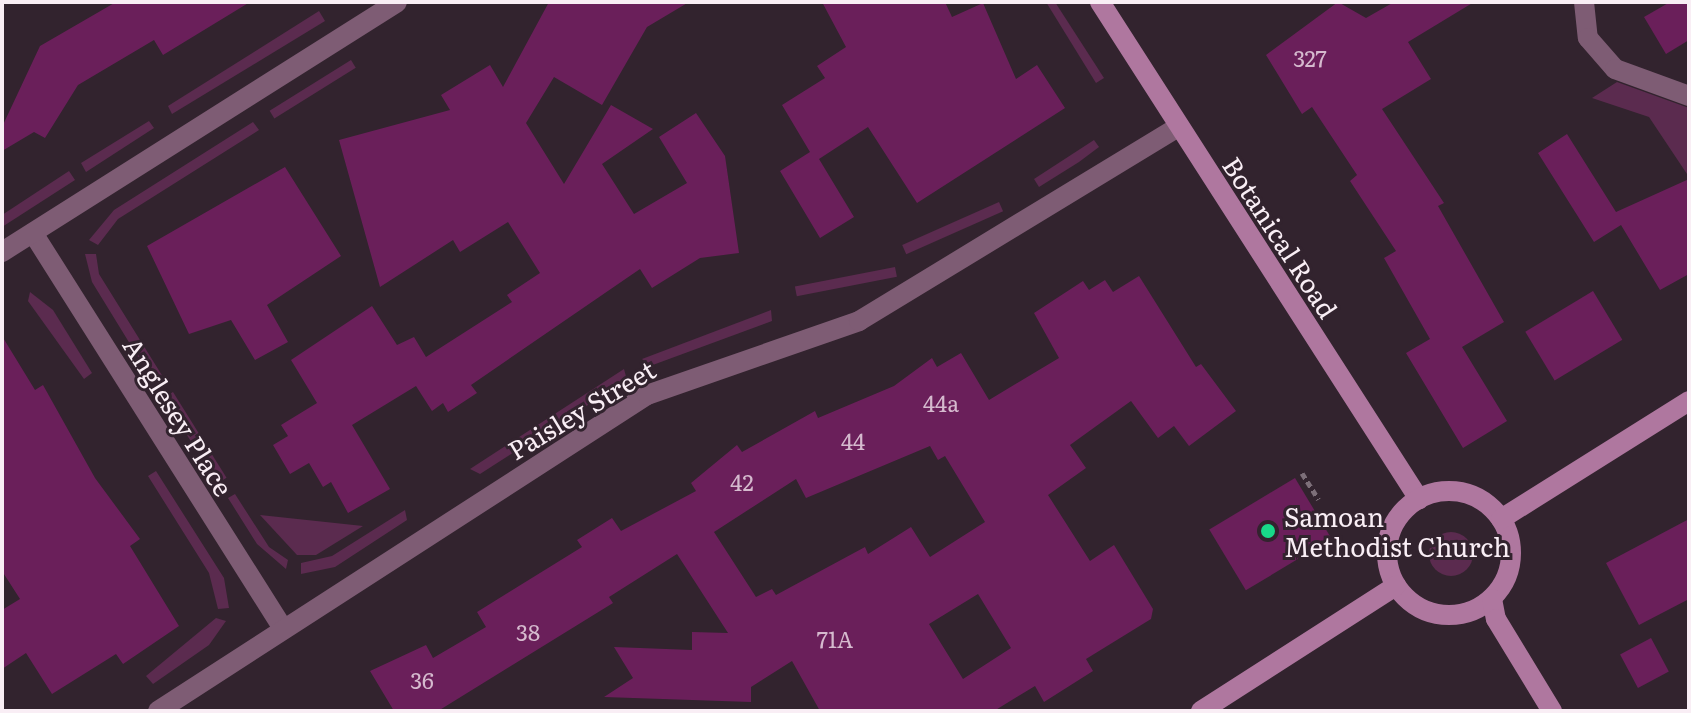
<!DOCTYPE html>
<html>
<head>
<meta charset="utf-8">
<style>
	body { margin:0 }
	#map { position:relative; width:1691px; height:713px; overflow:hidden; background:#32232e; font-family:Literata,serif }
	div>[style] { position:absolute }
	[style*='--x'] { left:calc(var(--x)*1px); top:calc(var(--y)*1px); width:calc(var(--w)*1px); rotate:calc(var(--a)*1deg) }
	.green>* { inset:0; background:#5b2b4f; transform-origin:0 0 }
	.round { border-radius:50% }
	.building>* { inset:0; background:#6a1f5a; transform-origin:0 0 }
	.path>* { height:5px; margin-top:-2.5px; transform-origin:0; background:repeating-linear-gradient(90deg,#7d6f79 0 6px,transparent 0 10px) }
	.street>* { height:20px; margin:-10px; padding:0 10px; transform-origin:10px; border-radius:10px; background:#7e5c74 }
	.secondary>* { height:20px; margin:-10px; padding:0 10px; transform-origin:10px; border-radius:10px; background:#af779f }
	.secondary>.ring { margin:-10px; padding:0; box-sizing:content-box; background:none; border:20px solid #af779f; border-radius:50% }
	.dots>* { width:22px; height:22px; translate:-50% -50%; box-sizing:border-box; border:4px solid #32232e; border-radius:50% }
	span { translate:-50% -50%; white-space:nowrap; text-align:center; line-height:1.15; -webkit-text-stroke:6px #32232e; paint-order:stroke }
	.number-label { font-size:22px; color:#d5bace }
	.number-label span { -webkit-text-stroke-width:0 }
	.street-label { font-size:26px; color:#f9eef5 }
	.poi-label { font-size:26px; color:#f9eef5 }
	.left { translate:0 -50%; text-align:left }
	.frame { position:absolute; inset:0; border:4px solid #f9eef5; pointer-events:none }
</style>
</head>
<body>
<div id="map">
	<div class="green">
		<div style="clip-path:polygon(1046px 2px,1055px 2px,1104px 78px,1096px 83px)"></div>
		<div style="clip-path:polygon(319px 11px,325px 21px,172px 114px,168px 106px)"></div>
		<div style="left:351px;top:60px;width:9px;height:96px;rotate:58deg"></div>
		<div style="clip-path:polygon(1617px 82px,1689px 108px,1689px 177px,1649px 117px,1592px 98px)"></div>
		<div style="clip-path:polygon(149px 121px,154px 128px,86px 172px,81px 163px)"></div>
		<div style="clip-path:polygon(253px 122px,259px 130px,118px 219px,98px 245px,89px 240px,114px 210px)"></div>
		<div style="clip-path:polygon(1094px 140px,1099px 147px,1079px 162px,1039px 187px,1034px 179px)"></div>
		<div style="clip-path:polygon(69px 171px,75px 180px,2px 227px,2px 215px)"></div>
		<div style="left:999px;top:202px;width:10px;height:106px;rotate:66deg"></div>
		<div style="clip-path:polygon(85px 254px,96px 254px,99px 274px,163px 377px,154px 383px,92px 282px)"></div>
		<div style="left:895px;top:267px;width:10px;height:102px;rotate:79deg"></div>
		<div style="clip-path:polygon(30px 292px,53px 310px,92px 373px,84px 379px,28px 301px)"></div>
		<div style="clip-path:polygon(771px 310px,772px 321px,650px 366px,642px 359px)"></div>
		<div style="clip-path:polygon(624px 369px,627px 380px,480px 474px,470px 469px)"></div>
		<div style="left:173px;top:392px;width:101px;height:11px;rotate:58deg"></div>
		<div style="clip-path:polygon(156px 471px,224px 578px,229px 608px,218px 609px,209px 573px,148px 476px)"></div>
		<div style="clip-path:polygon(235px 494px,269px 547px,288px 560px,286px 569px,257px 544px,228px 498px)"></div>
		<div style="clip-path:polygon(405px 510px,407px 520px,335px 567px,301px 574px,301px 563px,332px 556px)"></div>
		<div style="clip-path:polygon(260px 515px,363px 526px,316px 555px,297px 555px)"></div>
		<div class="round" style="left:1429px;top:532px;width:44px;height:44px"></div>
		<div style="clip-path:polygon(216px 618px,226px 621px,209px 645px,153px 684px,146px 676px)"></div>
	</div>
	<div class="building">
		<div style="clip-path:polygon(116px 2px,250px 2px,163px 55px,154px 40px,78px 85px,45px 138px,34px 132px,2px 151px,2px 127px,40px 46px)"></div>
		<div style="clip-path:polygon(549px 2px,689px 2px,647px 27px,602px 105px,554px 77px,526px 123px,564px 184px,611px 105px,653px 129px,602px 164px,634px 214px,687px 183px,659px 137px,696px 113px,725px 156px,739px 253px,700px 258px,652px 288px,640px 269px,471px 385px,477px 393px,448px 412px,443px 403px,432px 411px,416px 386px,352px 425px,390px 489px,348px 513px,331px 482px,323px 487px,309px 463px,290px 474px,273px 445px,288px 436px,281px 425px,317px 403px,291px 360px,372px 306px,397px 345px,414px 337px,426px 357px,512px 302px,507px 295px,540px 273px,508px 222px,460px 252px,453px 240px,380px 287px,339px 140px,450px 110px,441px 95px,490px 65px,503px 87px)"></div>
		<div style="clip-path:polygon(822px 2px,945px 2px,952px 17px,983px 3px,1016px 79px,1037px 65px,1065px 108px,917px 203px,868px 127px,819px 159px,854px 217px,820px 238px,780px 171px,810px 152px,782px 105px,825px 78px,817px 66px,846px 47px)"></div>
		<div style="clip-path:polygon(1338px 2px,1366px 18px,1394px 2px,1474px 2px,1408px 42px,1431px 79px,1382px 109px,1444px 203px,1438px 206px,1504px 322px,1462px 347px,1507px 421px,1463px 448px,1406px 353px,1430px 339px,1384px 258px,1396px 251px,1350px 181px,1357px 175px,1312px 107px,1302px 114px,1266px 55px)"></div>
		<div style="clip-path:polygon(1670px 2px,1689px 2px,1689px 40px,1666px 54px,1644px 17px)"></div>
		<div style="clip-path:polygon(1567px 134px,1616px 212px,1689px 179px,1689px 274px,1660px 290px,1621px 225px,1594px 242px,1538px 153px)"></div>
		<div style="clip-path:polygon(285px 167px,341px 256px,267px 305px,288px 342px,255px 360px,231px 320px,189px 334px,147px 246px)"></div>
		<div style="clip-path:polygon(evenodd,1139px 276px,1196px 367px,1201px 364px,1236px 411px,1189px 446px,1174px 426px,1158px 438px,1131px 401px,1070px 445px,1086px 468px,1048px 495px,1090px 561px,1114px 545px,1153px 609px,1151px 619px,1086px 659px,1093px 671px,1044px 702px,1035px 686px,994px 711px,820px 711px,792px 661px,751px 687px,751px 702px,604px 697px,633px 678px,614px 647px,692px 650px,692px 632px,728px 633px,677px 554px,609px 597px,613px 603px,438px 711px,394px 711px,370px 671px,426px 645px,433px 658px,486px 627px,477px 612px,582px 547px,577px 540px,612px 518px,621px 531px,696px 491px,691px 483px,737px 445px,742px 452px,815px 411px,818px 418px,894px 386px,932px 358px,937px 367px,961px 353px,989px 400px,1059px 358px,1034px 313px,1083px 281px,1089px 290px,1105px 280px,1113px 292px,1139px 276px,930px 446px,938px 460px,945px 456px,985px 522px,930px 557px,911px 527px,868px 554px,865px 547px,776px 595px,772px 589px,756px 597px,714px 532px,796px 479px,806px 498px,930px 446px,1139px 276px,978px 594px,1011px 648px,963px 679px,929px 624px,978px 594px)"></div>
		<div style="left:1593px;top:291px;width:57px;height:79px;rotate:59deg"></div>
		<div style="clip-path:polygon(2px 336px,35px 390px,43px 385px,95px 478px,140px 539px,130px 546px,179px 626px,123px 664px,116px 654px,52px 694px,26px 653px,2px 669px,2px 610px,20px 599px,2px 571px)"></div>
		<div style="left:1295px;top:478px;width:71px;height:100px;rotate:59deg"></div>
		<div style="clip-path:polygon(1689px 519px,1689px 599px,1639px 625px,1606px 563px)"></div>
		<div style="left:1651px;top:638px;width:38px;height:35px;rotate:62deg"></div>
	</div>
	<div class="path">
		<div style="--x:1302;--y:473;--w:31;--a:58"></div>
	</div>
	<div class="street">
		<div style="--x:1584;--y:2;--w:36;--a:84"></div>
		<div style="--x:1588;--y:38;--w:41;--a:48.9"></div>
		<div style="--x:1615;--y:69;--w:79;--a:20"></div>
		<div style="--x:33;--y:233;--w:466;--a:57.7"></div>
		<div style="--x:2;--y:252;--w:467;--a:-32.3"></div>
		<div style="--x:158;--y:711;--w:582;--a:-32.87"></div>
		<div style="--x:647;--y:395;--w:225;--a:-19.2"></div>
		<div style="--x:859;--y:321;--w:373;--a:-31.3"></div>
	</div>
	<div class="secondary">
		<div style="--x:1100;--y:2;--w:591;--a:57.31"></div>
		<div class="ring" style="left:1387px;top:491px;width:104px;height:104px"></div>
		<div style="--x:1501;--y:519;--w:222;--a:-32.1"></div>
		<div style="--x:1492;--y:599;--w:20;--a:79"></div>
		<div style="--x:1496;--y:619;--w:108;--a:58.7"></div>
		<div style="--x:1201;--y:711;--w:232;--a:-32.7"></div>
	</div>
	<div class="dots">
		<div style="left:1268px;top:531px;background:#18d989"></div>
	</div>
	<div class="number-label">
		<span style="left:1310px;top:58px">327</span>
		<span style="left:941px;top:403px">44a</span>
		<span style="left:853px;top:441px">44</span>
		<span style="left:742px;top:482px">42</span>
		<span style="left:528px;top:632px">38</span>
		<span style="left:835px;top:639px">71A</span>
		<span style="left:422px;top:680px">36</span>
	</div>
	<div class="street-label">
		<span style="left:1281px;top:237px;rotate:57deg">Botanical Road</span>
		<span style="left:581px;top:409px;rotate:-31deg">Paisley Street</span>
		<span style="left:179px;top:416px;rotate:58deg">Anglesey Place</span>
	</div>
	<div class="poi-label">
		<span class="left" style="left:1284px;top:531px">Samoan<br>Methodist Church</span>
	</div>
	<div class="frame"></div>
</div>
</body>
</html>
